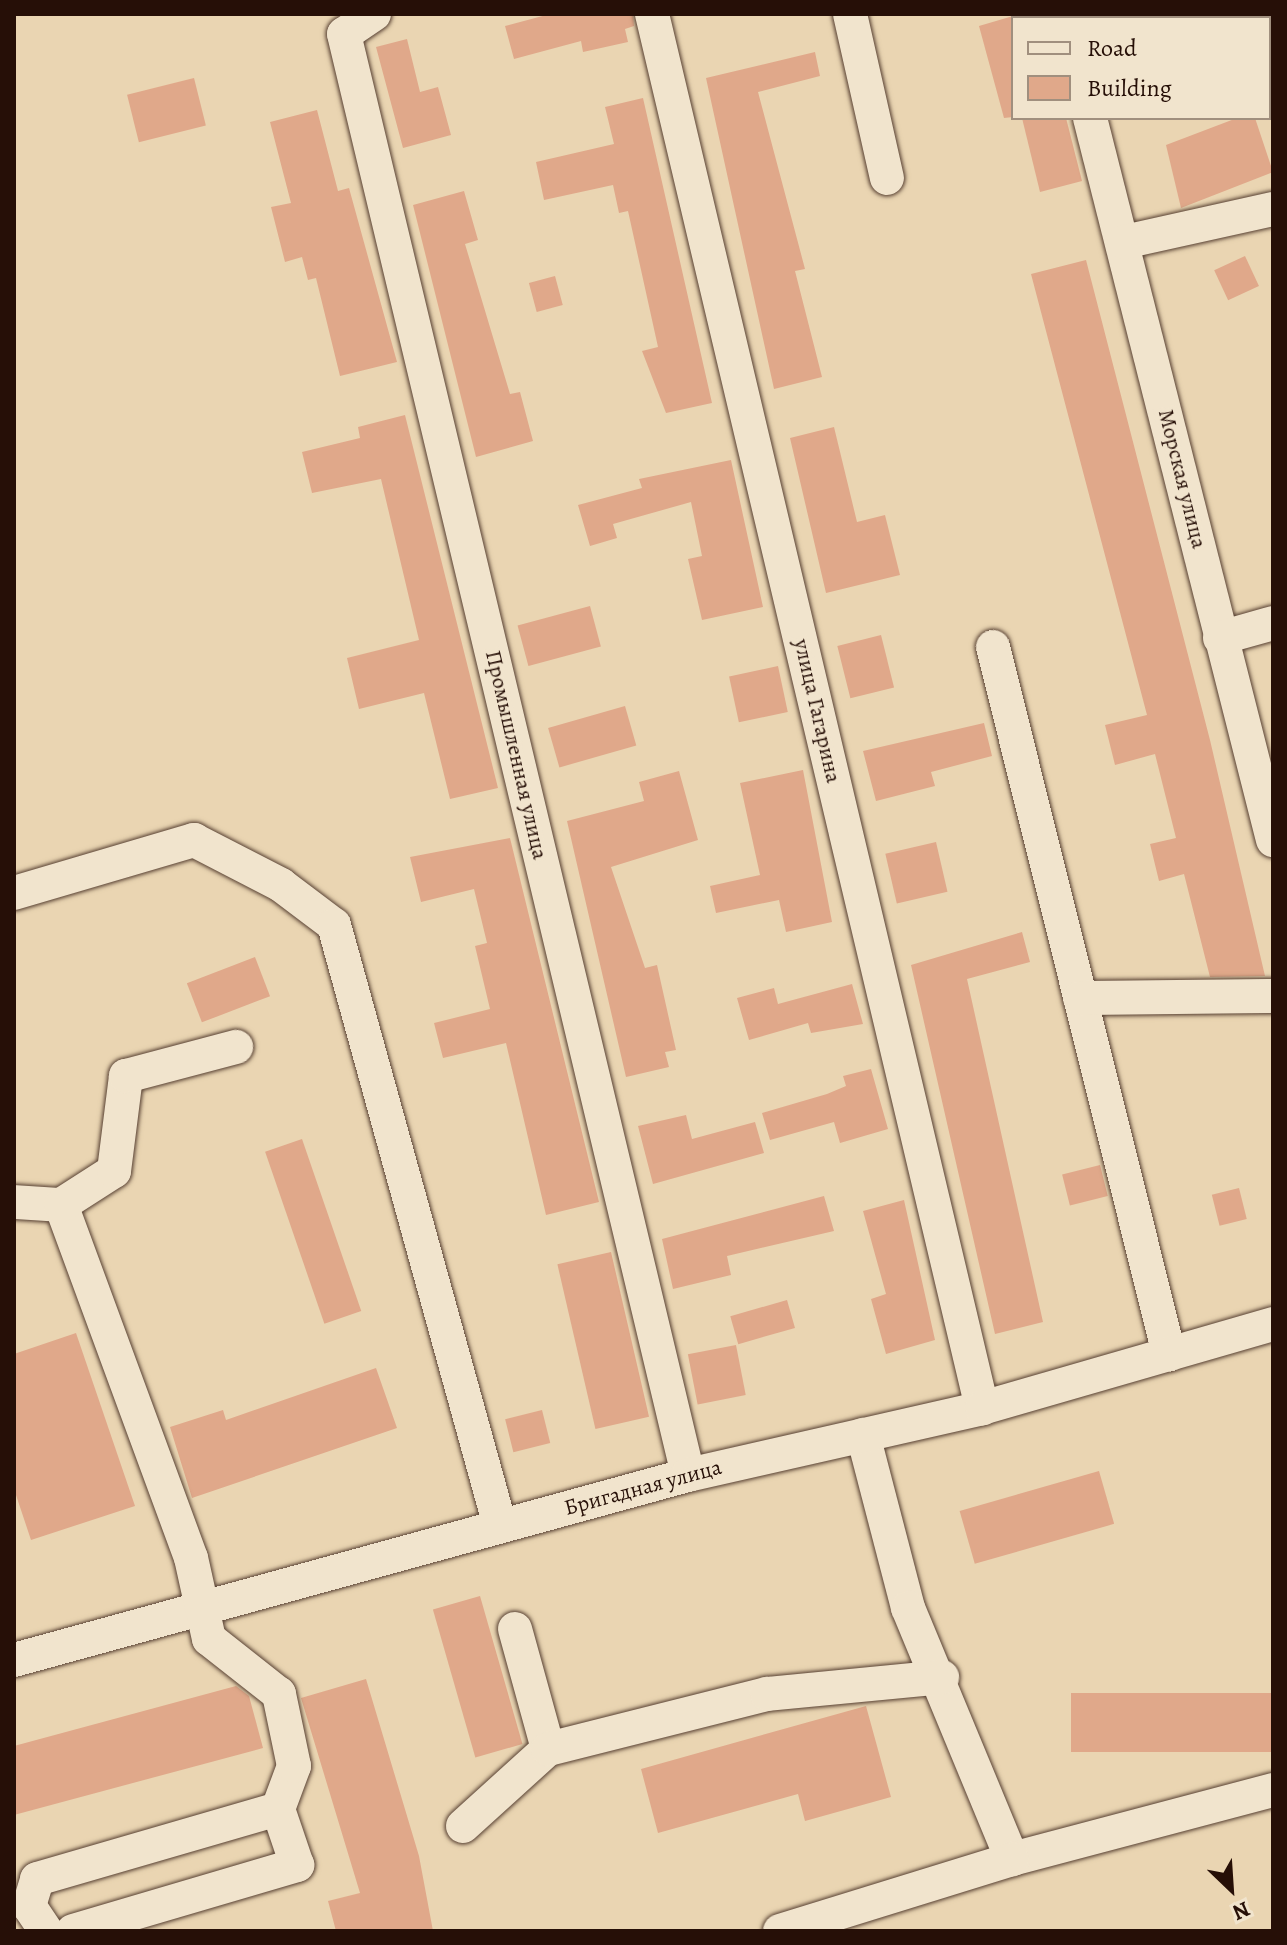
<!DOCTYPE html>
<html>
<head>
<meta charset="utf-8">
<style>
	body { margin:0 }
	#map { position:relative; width:1287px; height:1945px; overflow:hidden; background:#ead5b2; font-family:Alegreya,serif }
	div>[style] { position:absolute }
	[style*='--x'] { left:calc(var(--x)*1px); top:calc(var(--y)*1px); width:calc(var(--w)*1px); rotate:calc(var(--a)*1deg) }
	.building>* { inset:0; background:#e0a88a; transform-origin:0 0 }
	.roads { filter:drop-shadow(0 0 2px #574032) drop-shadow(0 0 2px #574032) }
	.minor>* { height:34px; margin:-17px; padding:0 17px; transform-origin:17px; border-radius:17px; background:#f1e4cd }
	span { translate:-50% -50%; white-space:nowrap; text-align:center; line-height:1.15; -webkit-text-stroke:8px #f1e4cd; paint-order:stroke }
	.street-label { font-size:22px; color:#260f07 }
	.frame { position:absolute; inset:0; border:16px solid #260f07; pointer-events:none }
	.legend { position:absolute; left:1011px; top:16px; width:260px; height:104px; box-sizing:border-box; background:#f1e4cd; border:2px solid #a08f7e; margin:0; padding:10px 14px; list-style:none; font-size:24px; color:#260f07 }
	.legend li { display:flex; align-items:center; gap:16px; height:40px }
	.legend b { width:40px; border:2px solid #a08f7e }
	.north { position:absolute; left:1191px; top:1849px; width:80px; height:80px; -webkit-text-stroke:6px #f1e4cd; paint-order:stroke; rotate:155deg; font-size:22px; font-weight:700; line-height:32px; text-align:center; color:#260f07 }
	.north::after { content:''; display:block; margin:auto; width:28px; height:36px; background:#260f07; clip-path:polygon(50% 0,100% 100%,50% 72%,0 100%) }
</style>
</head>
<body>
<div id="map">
	<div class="building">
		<div style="clip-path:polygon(550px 14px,633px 14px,634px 26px,625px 29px,628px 42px,583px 52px,581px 41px,514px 59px,505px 26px)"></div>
		<div style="clip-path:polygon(1013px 16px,1013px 117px,1004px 118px,979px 26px)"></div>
		<div style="clip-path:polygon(407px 39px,420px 92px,438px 87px,451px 135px,403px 148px,376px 47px)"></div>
		<div style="clip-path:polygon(815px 52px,820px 76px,758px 92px,805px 269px,795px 271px,822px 377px,774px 389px,706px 78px)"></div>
		<div style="left:194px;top:78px;width:49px;height:69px;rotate:76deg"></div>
		<div style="clip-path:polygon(643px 98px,712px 403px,666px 413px,642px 351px,658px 347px,628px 211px,619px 213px,613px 185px,544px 200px,536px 162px,614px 144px,605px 107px)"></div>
		<div style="clip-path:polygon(317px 110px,338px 191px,349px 188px,397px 362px,340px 376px,316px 278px,308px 280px,302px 257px,285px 262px,271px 207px,291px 203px,270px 122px)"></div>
		<div style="clip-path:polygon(1022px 118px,1066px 118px,1082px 181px,1040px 192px)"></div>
		<div style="clip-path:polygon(1237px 118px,1255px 118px,1273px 172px,1181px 208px,1166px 145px)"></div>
		<div style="clip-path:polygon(464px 191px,478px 240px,465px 244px,510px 394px,520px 392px,533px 441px,476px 457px,413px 205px)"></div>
		<div style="left:1245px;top:256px;width:33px;height:34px;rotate:65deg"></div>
		<div style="clip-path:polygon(1086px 260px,1210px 740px,1265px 976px,1210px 977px,1184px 874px,1159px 881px,1150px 844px,1176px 838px,1155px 754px,1115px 765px,1105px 725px,1147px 715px,1031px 274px)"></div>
		<div style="left:555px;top:276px;width:30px;height:27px;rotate:75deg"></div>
		<div style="clip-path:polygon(405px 415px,498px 788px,450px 799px,424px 693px,359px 709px,347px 658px,419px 640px,381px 479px,312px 493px,302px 452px,360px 438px,358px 427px)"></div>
		<div style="clip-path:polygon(834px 427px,857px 522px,885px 515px,900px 575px,826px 593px,790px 438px)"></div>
		<div style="clip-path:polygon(731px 460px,763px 607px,702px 620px,688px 559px,702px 556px,691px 502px,613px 524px,617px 538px,590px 546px,578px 505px,642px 488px,639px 479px)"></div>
		<div style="left:590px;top:606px;width:42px;height:75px;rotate:75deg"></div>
		<div style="left:881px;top:635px;width:54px;height:45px;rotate:76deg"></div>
		<div style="left:778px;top:666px;width:47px;height:50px;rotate:78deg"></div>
		<div style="left:625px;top:706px;width:41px;height:80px;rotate:74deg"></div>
		<div style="clip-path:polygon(984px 723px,992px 756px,931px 772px,935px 786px,876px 801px,863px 751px)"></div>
		<div style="clip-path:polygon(803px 770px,832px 922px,786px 932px,779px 900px,716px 913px,710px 886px,760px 875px,740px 783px)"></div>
		<div style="clip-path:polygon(679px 771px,698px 840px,611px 867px,645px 968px,657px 965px,676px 1050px,665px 1052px,669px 1067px,626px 1077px,567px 821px,644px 801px,639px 782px)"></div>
		<div style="clip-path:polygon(510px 838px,599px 1202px,546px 1215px,506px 1043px,443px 1058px,434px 1023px,490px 1009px,475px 946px,487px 943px,474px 889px,421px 902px,410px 857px)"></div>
		<div style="left:936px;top:842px;width:51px;height:52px;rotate:77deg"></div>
		<div style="clip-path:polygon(1022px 932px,1030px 962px,967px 979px,1043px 1322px,995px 1334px,911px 965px)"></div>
		<div style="left:255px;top:957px;width:42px;height:73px;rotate:69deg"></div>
		<div style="clip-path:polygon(852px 984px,863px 1024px,811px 1033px,808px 1023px,749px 1040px,737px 998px,774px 988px,778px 1004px)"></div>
		<div style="clip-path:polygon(871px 1069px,888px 1129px,840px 1143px,834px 1122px,770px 1140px,762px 1113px,827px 1094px,846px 1086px,843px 1076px)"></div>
		<div style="clip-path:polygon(686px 1115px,692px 1139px,755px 1122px,764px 1153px,653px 1184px,638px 1126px)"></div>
		<div style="left:302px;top:1139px;width:182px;height:39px;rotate:71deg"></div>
		<div style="left:1100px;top:1165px;width:32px;height:39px;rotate:76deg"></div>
		<div style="left:1239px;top:1188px;width:32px;height:28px;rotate:76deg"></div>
		<div style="clip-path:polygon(824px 1196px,834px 1231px,727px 1256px,731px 1275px,673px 1289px,662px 1239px)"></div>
		<div style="clip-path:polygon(904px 1200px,935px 1340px,886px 1354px,871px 1299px,886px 1294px,863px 1211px)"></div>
		<div style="left:611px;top:1252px;width:169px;height:55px;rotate:77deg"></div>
		<div style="left:787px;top:1300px;width:29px;height:59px;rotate:74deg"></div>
		<div style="clip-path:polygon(76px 1333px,135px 1506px,31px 1540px,14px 1489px,14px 1354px)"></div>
		<div style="left:736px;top:1345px;width:51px;height:49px;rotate:79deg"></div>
		<div style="clip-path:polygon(376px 1368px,397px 1428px,192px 1498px,170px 1427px,223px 1410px,226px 1420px)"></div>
		<div style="left:542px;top:1410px;width:34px;height:38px;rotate:76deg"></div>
		<div style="left:1099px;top:1471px;width:55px;height:145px;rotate:74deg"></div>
		<div style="left:480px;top:1596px;width:154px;height:49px;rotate:74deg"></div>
		<div style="clip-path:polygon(366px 1679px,419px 1856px,433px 1931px,336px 1931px,328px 1901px,360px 1893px,301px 1698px)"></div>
		<div style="clip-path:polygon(236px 1686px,249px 1696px,263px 1748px,14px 1815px,14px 1746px)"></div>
		<div style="left:1273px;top:1693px;width:59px;height:202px;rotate:90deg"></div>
		<div style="clip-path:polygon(866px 1706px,891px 1797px,805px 1821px,798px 1794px,658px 1833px,641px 1769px)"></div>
	</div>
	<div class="roads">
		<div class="minor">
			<div style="--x:374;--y:14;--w:36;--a:146"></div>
			<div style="--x:344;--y:34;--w:1481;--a:76.57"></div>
			<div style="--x:652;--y:14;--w:1433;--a:76.68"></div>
			<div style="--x:850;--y:14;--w:168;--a:77.3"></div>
			<div style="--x:1062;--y:14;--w:4;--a:76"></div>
			<div style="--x:1090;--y:118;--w:745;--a:75.78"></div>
			<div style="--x:1124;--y:242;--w:153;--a:-12.5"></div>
			<div style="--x:1220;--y:638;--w:55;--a:-15.8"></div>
			<div style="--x:993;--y:647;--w:729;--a:76.02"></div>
			<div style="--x:14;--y:893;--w:188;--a:-16.4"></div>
			<div style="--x:194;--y:840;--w:98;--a:27.3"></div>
			<div style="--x:281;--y:885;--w:66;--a:37"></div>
			<div style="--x:334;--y:925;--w:624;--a:74.56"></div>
			<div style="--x:1080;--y:998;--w:193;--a:-0.6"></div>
			<div style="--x:14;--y:1202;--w:47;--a:3.7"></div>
			<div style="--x:863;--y:1435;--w:179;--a:75.4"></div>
			<div style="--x:908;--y:1608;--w:272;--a:67.5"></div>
			<div style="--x:1012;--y:1859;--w:270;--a:-14.8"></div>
			<div style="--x:515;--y:1629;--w:124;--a:74.6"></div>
			<div style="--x:14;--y:1660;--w:699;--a:-15.35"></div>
			<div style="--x:688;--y:1475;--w:302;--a:-12.8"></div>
			<div style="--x:982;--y:1408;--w:303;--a:-16.1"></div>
			<div style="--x:463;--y:1826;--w:115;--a:-42.2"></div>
			<div style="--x:548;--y:1749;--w:226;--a:-14.1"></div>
			<div style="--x:767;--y:1694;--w:176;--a:-5.5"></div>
			<div style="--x:46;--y:1931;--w:30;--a:-124"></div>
			<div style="--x:29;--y:1906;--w:28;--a:-73"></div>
			<div style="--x:37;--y:1879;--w:251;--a:-16.2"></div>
			<div style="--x:278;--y:1809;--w:46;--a:-69.6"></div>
			<div style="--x:294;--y:1766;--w:74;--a:-101.8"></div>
			<div style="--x:279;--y:1694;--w:89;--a:-141.8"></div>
			<div style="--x:209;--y:1639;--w:83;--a:-102.5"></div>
			<div style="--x:191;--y:1558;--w:376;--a:-110.2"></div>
			<div style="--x:61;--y:1205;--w:63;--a:-32.7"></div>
			<div style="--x:114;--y:1171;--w:96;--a:-82.8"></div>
			<div style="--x:126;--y:1076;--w:114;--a:-14.8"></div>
			<div style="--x:73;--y:1931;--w:234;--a:-16.4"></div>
			<div style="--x:297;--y:1865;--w:59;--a:-108.7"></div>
			<div style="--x:780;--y:1931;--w:243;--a:-17.2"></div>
		</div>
	</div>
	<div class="street-label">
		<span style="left:1182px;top:479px;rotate:76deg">Морская улица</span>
		<span style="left:817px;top:711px;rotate:77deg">улица Гагарина</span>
		<span style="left:516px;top:755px;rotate:77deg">Промышленная улица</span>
		<span style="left:643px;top:1488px;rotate:-15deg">Бригадная улица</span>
	</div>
	<div class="frame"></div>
	<ul class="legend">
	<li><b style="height:10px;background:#f1e4cd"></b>Road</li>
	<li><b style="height:22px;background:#e0a88a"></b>Building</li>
	</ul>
	<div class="north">N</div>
</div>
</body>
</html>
